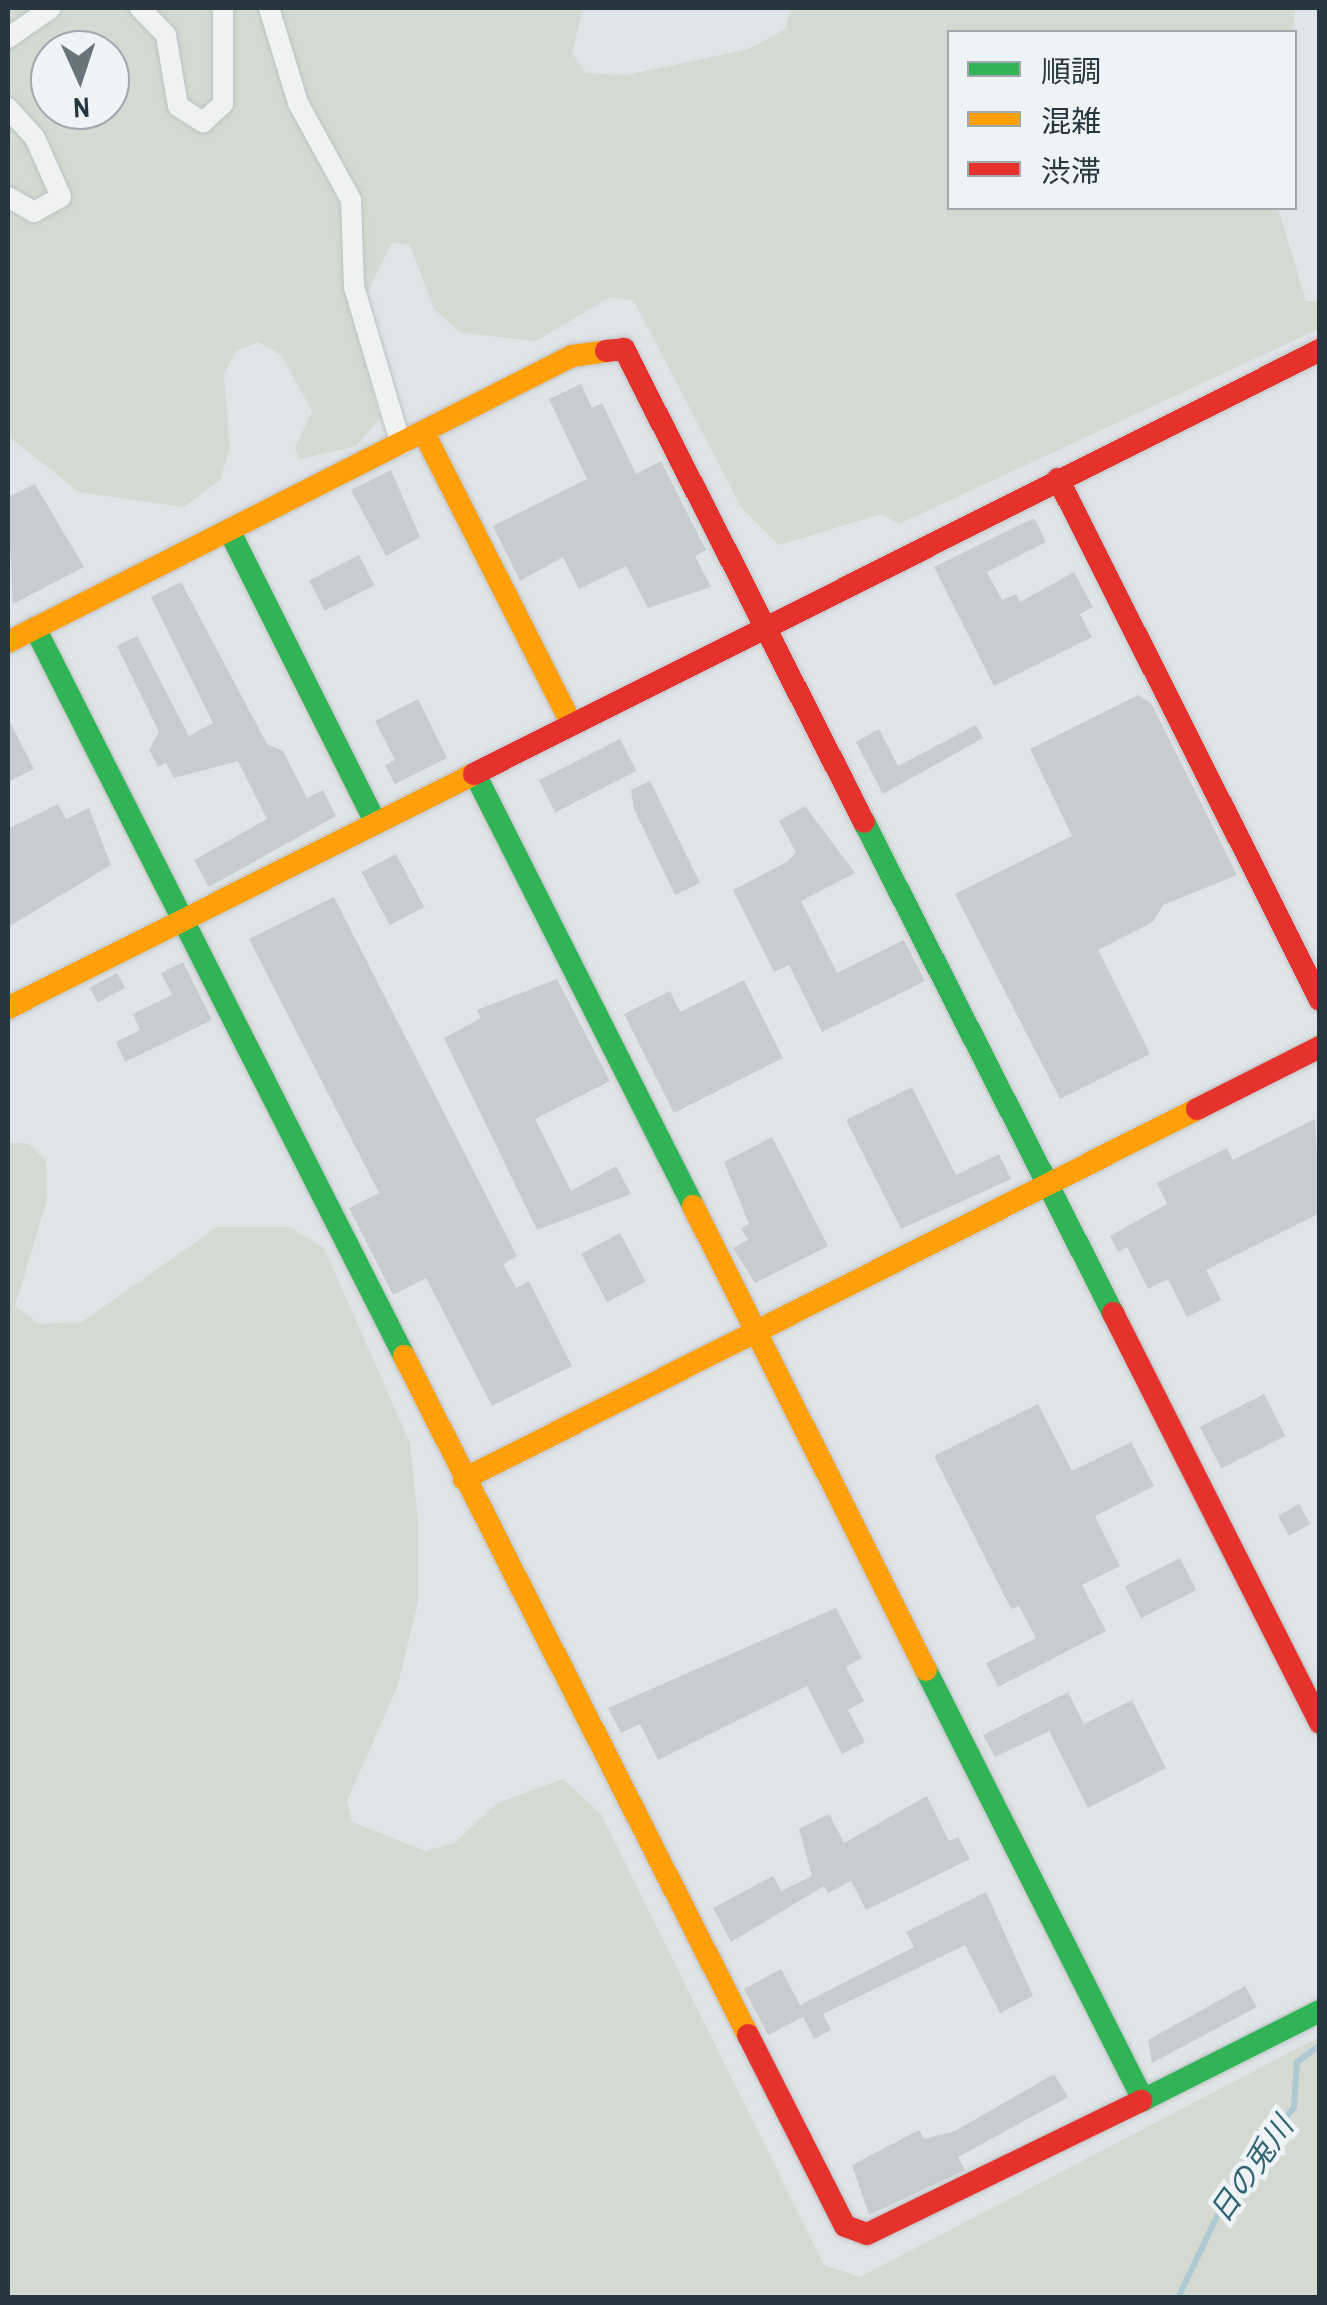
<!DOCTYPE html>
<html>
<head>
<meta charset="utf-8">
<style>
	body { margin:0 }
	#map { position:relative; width:1327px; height:2305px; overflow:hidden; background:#e0e4e6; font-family:"Archivo Narrow","Noto Sans JP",sans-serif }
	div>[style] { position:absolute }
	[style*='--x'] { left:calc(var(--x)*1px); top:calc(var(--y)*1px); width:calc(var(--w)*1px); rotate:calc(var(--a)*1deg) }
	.green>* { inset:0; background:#d4dad1 }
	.stream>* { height:6px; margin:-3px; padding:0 3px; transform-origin:3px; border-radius:3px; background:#aec9d2 }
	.building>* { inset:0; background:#c9ccce; transform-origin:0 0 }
	.roads { filter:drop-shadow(0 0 2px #bec2c4) drop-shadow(0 0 2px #bec2c4) }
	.street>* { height:20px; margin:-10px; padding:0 10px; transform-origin:10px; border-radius:10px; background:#f0f2f2 }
	.fast>* { height:22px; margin:-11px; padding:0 11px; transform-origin:11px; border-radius:11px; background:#30b455 }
	.slow>* { height:22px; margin:-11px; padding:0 11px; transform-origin:11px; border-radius:11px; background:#ff9f0a }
	.jam>* { height:22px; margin:-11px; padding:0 11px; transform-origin:11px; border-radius:11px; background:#e5322d }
	span { translate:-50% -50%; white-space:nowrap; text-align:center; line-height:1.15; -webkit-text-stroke:9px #eef3f6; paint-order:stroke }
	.water-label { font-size:30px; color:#316373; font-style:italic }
	.frame { position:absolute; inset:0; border:10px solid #27373f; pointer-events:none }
	.legend { position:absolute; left:947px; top:30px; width:350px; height:180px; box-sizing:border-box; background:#eef3f6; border:2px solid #9ea8ad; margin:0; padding:12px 18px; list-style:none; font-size:30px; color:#27373f }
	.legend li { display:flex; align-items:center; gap:20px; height:50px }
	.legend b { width:50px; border:2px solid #9ea8ad }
	.north { position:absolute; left:30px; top:30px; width:100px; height:100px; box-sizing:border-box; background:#eef3f6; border:2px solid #9ea8ad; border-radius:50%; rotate:177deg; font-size:28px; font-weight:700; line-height:40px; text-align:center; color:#27373f }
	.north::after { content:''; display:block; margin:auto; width:35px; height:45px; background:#687479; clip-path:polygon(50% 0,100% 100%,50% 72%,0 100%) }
</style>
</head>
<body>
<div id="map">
	<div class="green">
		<div style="clip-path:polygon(evenodd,8px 8px,583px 8px,572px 53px,586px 73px,627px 75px,749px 49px,785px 29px,791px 8px,1295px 8px,1293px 32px,949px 32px,949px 208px,1278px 208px,1306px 301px,1319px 301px,1319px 329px,899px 524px,881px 514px,779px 545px,741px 507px,634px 301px,610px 297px,536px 341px,461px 333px,434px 309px,410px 245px,392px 243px,353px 321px,380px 418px,356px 446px,300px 459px,295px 448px,312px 411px,281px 355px,259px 342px,236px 351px,224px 374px,230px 449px,220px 480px,184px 507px,79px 492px,8px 436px,8px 8px,50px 50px,110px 50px,110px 110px,50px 110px,50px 50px)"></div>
		<div style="clip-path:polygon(8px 1142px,29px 1144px,46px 1161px,47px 1200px,15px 1306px,40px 1324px,82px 1322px,217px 1227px,290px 1227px,324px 1248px,410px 1443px,418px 1522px,418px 1601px,398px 1685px,347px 1801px,352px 1822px,425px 1851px,455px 1843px,497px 1803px,563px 1779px,601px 1814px,824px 2265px,860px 2277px,1319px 2037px,1319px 2297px,8px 2297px)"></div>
	</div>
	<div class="stream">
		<div style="--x:1178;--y:2298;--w:121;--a:-64.5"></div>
		<div style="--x:1230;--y:2189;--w:104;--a:-52"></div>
		<div style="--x:1294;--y:2107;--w:45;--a:-86.2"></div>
		<div style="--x:1297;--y:2062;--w:29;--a:-36"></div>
	</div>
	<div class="building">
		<div style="clip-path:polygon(581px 384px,592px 408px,602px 403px,636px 474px,661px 461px,706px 550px,695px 556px,711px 587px,648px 608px,626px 566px,579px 589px,563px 557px,520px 581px,493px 526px,587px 479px,549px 399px)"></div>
		<div style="clip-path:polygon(391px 470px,420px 537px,386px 556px,351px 490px)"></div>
		<div style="clip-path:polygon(35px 484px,84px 567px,13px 604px,8px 497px)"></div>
		<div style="clip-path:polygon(1034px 518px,1046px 542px,987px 572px,1002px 600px,1016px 594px,1020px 602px,1074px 572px,1093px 607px,1080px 614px,1092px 637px,994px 686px,934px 567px)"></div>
		<div style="left:359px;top:555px;width:34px;height:56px;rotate:63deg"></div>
		<div style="clip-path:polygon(181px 582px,267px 744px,283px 751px,307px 798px,323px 790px,336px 816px,209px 887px,194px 860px,267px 819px,238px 761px,174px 778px,166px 763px,158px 767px,149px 750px,159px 732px,117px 646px,137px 636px,189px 736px,213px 723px,151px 597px)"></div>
		<div style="clip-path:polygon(1138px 695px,1151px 703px,1237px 875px,1163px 905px,1153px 922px,1098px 950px,1150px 1054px,1060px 1099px,955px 894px,1072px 836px,1030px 749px)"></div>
		<div style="clip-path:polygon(418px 699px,447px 758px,395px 784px,385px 765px,395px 760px,375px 721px)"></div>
		<div style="clip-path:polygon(8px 718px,34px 769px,8px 782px)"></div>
		<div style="clip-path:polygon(976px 725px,983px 738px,883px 794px,856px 742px,879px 729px,898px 766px)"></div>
		<div style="left:620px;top:739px;width:36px;height:91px;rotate:63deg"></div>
		<div style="clip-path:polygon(650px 781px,700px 883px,675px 895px,634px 809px,631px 790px)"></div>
		<div style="clip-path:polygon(58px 804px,66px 819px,89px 808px,111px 865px,8px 927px,8px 829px)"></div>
		<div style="clip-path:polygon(805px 806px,855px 873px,801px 901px,837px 973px,904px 940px,925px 981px,822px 1032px,789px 965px,774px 972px,733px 890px,787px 862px,796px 852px,779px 821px)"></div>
		<div style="left:396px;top:854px;width:60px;height:39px;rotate:62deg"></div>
		<div style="clip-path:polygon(334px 897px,517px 1256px,503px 1264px,516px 1288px,529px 1281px,572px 1366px,492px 1406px,426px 1278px,393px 1295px,349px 1208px,379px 1193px,249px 939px)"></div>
		<div style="clip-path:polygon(183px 962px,212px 1020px,125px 1062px,116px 1042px,140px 1030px,133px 1014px,172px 995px,161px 973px)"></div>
		<div style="left:117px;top:973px;width:17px;height:31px;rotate:62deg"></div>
		<div style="clip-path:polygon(557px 979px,610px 1081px,535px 1119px,571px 1191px,616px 1166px,631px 1194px,537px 1230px,444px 1038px,481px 1018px,477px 1010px)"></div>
		<div style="clip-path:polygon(744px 980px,783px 1058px,674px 1113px,624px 1014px,670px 991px,680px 1012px)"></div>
		<div style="clip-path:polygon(912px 1087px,956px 1175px,999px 1154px,1011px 1179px,901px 1229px,846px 1120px)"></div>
		<div style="clip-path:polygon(1315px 1119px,1320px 1213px,1206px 1270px,1221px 1300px,1187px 1317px,1168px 1279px,1148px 1289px,1127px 1247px,1118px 1252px,1110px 1236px,1167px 1204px,1157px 1183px,1227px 1148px,1233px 1160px)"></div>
		<div style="clip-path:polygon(772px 1137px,828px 1246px,755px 1283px,733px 1248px,748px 1240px,741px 1228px,749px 1224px,724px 1162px)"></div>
		<div style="left:620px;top:1233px;width:55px;height:44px;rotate:62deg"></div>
		<div style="left:1264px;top:1394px;width:47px;height:72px;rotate:63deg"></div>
		<div style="clip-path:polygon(1038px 1404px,1072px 1471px,1131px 1442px,1154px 1486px,1095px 1516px,1120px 1566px,1082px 1585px,1106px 1631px,998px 1687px,986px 1663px,1036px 1638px,1019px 1606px,1011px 1609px,934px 1456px)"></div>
		<div style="left:1299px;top:1504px;width:23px;height:24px;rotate:61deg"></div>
		<div style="left:1180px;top:1558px;width:36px;height:62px;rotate:63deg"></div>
		<div style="clip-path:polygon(836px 1608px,862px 1658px,846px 1667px,864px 1701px,848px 1710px,865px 1742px,842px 1754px,807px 1686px,658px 1760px,640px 1724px,621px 1733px,608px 1708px)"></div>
		<div style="clip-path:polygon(1068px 1692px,1084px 1724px,1132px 1700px,1166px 1768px,1088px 1808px,1049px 1731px,995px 1757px,983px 1735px)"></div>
		<div style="clip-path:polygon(927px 1796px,949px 1841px,958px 1837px,970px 1859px,866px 1910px,851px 1881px,828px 1893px,824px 1886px,731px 1942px,713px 1908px,773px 1876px,781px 1891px,812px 1876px,799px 1829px,829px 1814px,844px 1843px)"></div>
		<div style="clip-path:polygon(986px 1892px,1033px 1996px,1000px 2013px,965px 1945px,823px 2014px,831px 2030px,814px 2039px,803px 2017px,768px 2035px,744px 1989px,781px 1969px,800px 2005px,914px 1947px,906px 1932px)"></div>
		<div style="clip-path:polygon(1245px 1986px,1257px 2007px,1152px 2063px,1148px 2040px)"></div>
		<div style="clip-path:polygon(1054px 2074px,1068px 2097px,958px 2157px,965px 2170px,869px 2215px,852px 2165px,919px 2130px,924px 2139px,955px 2131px)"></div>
	</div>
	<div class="roads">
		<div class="street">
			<div style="--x:140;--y:8;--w:37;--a:46"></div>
			<div style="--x:166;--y:35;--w:72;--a:80.4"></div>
			<div style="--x:178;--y:106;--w:30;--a:33"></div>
			<div style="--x:203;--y:122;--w:27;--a:-42"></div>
			<div style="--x:223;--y:104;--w:96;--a:-90"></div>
			<div style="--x:269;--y:8;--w:99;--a:73"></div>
			<div style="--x:298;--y:103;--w:111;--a:61.3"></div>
			<div style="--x:351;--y:200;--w:87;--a:88"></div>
			<div style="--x:354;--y:287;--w:165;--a:73.4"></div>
			<div style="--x:8;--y:38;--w:52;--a:-34.9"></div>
			<div style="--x:8;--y:108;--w:40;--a:48"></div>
			<div style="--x:35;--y:138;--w:64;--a:66.2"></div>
			<div style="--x:61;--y:197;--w:31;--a:151"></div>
			<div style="--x:34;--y:212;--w:30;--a:-150"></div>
		</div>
		<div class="fast">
			<div style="--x:229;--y:530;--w:328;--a:63.4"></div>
			<div style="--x:35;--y:628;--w:816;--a:63.12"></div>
			<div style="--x:475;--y:774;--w:484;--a:63.2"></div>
			<div style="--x:864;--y:822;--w:551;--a:63.11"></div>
			<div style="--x:926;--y:1670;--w:482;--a:63.2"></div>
			<div style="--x:1141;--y:2101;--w:200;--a:-26.7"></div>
		</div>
		<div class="slow">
			<div style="--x:424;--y:433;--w:327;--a:63.1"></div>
			<div style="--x:8;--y:642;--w:632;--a:-26.89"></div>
			<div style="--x:572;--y:356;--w:34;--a:-8"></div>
			<div style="--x:8;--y:1008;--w:521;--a:-26.66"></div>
			<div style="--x:693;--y:1206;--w:519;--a:63.34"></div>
			<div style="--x:404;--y:1356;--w:761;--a:63.13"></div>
			<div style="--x:464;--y:1479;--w:821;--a:-26.78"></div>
		</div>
		<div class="jam">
			<div style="--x:606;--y:351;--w:18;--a:-6"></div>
			<div style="--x:624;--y:349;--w:530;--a:63.1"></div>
			<div style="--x:1058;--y:479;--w:583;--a:63.3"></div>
			<div style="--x:474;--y:774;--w:946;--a:-26.62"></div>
			<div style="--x:1197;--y:1109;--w:138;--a:-26.8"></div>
			<div style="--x:1113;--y:1313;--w:459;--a:63.2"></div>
			<div style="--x:748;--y:2035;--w:214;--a:63.1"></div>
			<div style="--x:845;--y:2226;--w:23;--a:20"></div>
			<div style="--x:867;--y:2234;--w:305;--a:-25.9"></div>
		</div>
	</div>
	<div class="water-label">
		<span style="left:1251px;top:2169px;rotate:-55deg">日の兎川</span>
	</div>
	<div class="frame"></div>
	<ul class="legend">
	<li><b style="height:12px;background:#30b455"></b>順調</li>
	<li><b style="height:12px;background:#ff9f0a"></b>混雑</li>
	<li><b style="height:12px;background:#e5322d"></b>渋滞</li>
	</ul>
	<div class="north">N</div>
</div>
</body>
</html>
